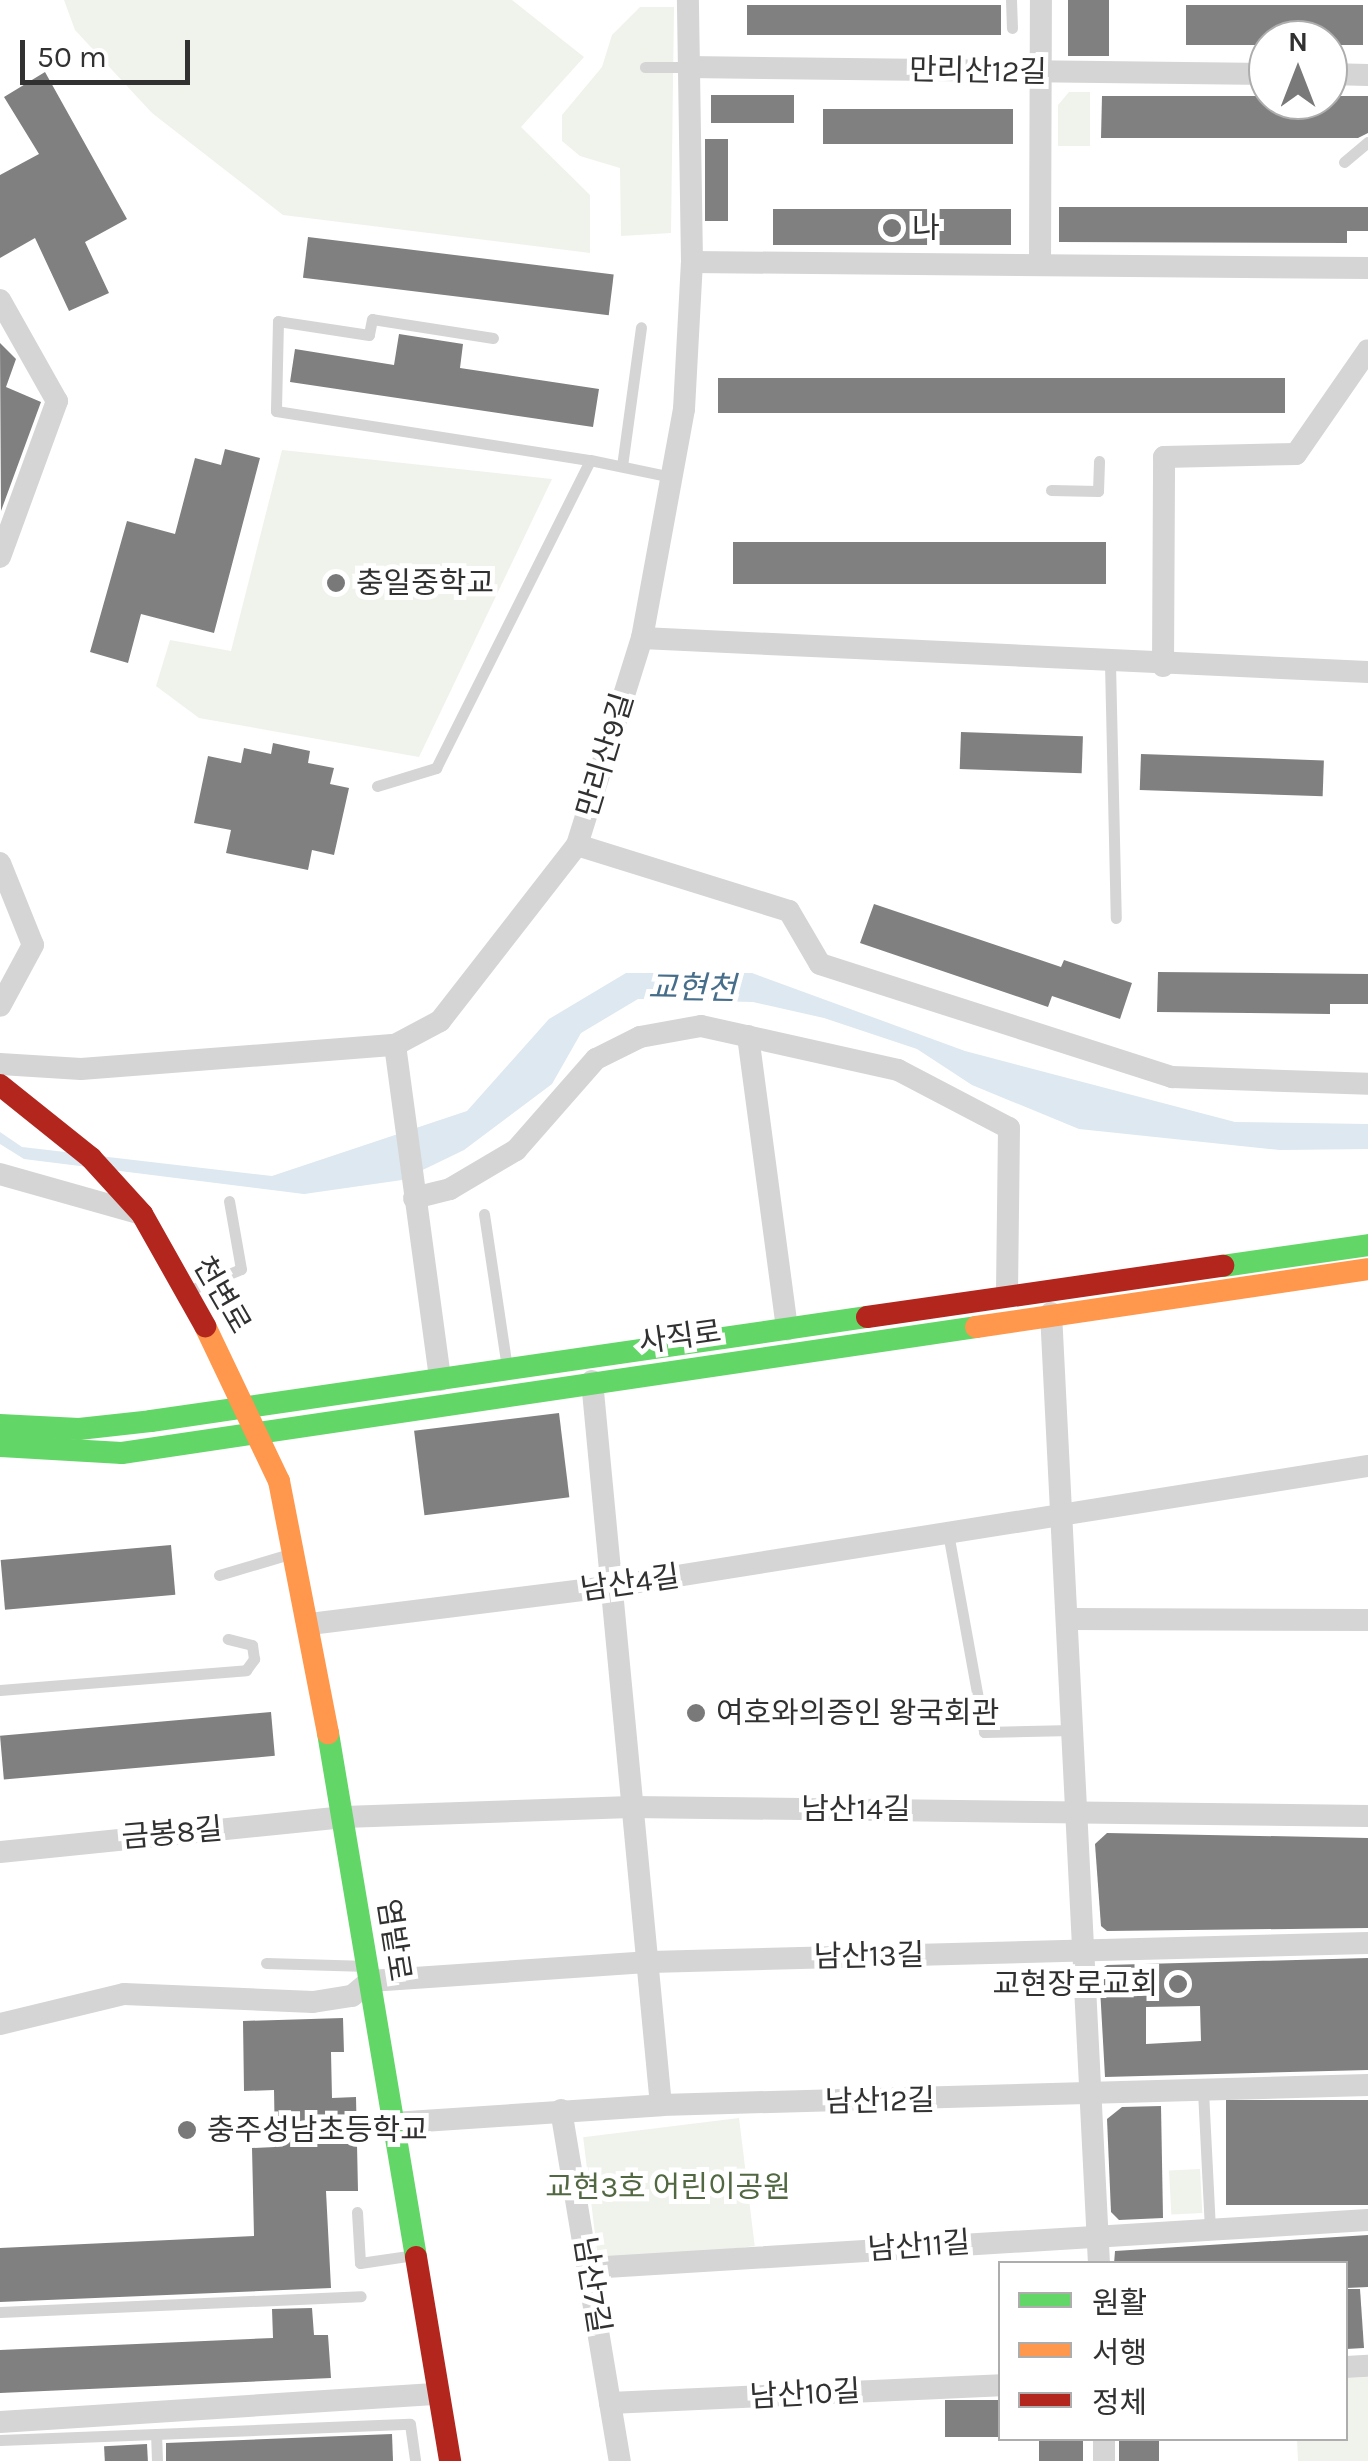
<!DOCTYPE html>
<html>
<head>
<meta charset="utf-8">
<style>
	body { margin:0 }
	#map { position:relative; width:1368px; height:2461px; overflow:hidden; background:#fff; font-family:Karla,"Noto Sans KR",sans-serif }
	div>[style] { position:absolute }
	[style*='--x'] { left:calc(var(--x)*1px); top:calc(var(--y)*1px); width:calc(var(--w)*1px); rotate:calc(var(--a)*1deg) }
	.green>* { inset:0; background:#f0f3ec; transform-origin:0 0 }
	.water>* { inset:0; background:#dde8f0 }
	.building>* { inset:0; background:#808080; transform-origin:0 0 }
	.lane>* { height:11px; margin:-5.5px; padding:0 5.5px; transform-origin:5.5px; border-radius:5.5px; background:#d5d5d5 }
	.street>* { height:22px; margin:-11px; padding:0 11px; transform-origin:11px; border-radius:11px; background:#d5d5d5 }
	.fast>* { height:22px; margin:-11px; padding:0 11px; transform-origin:11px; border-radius:11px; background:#63d668 }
	.slow>* { height:22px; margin:-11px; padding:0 11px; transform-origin:11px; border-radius:11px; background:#ff974d }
	.jam>* { height:22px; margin:-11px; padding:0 11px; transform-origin:11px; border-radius:11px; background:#b3261e }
	.dots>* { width:28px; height:28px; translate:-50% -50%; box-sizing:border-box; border:5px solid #fff; border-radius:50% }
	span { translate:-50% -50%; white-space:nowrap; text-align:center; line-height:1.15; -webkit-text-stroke:10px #fff; paint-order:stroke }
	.street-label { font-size:30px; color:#313131 }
	.poi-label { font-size:30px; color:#313131 }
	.left { translate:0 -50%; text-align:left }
	.right { translate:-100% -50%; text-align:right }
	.park-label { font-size:30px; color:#526842 }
	.water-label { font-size:32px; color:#466e8b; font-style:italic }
	.legend { position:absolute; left:998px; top:2261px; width:350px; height:180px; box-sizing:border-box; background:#fff; border:2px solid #adadad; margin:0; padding:12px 18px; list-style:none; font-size:30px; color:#313131 }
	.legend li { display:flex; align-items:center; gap:20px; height:50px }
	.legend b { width:50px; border:2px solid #adadad }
	.north { position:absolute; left:1248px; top:20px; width:100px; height:100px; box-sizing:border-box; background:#fff; border:2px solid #adadad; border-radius:50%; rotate:0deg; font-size:28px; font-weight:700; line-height:40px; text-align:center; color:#313131 }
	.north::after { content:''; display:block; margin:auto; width:35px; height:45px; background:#797979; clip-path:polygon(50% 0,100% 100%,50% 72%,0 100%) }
	.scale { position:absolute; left:20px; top:40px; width:170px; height:45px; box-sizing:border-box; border:5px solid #313131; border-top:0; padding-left:12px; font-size:30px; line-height:35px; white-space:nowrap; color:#313131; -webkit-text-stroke:8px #fff; paint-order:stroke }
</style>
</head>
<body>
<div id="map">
	<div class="green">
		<div style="clip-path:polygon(64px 0,512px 0,584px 57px,521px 127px,590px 195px,590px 253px,283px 215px,152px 113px,75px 30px)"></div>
		<div style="clip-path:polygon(640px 7px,674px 7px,671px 233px,621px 236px,620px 168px,580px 156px,562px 141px,562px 115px,602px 67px,612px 35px)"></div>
		<div style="clip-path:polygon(1069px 92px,1090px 92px,1090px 146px,1058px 146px,1058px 105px)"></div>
		<div style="clip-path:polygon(282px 450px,552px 479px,419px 757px,199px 718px,156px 686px,170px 640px,231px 651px)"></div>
		<div style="left:739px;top:2118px;width:129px;height:157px;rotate:83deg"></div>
		<div style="left:1200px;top:2169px;width:44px;height:31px;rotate:87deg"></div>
		<div style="clip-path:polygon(1368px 2377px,1368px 2461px,1298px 2461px,1297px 2439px,1346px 2438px,1346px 2378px)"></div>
	</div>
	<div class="water">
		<div style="clip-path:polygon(626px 973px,752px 973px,965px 1051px,1235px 1122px,1368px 1124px,1368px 1149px,1280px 1150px,1079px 1129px,972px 1085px,917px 1049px,824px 1018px,753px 1002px,638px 999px,581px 1033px,552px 1084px,464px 1150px,402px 1180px,304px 1194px,24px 1159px,0 1144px,0 1132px,22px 1147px,272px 1176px,467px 1111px,549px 1019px)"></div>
	</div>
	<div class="building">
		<div style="left:1068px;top:0;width:41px;height:56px"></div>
		<div style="left:1001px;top:5px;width:30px;height:254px;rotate:90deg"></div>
		<div style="left:1186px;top:5px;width:177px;height:40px"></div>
		<div style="clip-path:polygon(45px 72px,127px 219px,85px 242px,109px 293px,69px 311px,35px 238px,0 258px,0 175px,39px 154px,4px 97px)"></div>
		<div style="left:711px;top:95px;width:83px;height:28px"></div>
		<div style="clip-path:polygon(1102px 96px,1368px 96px,1368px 133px,1358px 138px,1101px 138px)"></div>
		<div style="left:823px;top:109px;width:190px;height:35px"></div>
		<div style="left:705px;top:139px;width:23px;height:82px"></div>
		<div style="clip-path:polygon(1059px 207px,1368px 207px,1368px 231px,1347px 231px,1347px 243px,1059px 242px)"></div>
		<div style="left:773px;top:209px;width:238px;height:36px"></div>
		<div style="left:308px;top:237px;width:308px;height:41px;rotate:7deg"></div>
		<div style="clip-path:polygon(399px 334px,463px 344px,460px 368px,599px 389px,593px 427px,290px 382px,295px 349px,394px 365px)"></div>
		<div style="clip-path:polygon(0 343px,16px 359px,6px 387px,41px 402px,1px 511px)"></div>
		<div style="left:718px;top:378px;width:567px;height:35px"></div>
		<div style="clip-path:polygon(225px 449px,260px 458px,214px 633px,141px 614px,128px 663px,90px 652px,127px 521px,175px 534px,195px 458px,221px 465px)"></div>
		<div style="left:1106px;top:542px;width:42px;height:373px;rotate:90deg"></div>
		<div style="left:961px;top:732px;width:122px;height:37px;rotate:2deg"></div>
		<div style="clip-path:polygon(273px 743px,310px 751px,308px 763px,334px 768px,330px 784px,349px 788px,334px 855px,312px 850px,308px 870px,226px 853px,231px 830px,194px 823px,208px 756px,241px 763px,244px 748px,271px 754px)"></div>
		<div style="left:1141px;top:754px;width:183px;height:36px;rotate:2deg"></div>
		<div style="clip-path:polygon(874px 904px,1061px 967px,1064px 960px,1132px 983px,1120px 1019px,1052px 996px,1048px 1007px,860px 943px)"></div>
		<div style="clip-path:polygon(1158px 972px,1368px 974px,1368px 1004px,1330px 1004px,1330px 1014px,1157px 1012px)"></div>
		<div style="left:559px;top:1413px;width:85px;height:146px;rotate:83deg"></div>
		<div style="left:171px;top:1545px;width:50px;height:171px;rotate:85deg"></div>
		<div style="left:271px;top:1712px;width:44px;height:272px;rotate:85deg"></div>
		<div style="clip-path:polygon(1107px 1833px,1368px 1838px,1368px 1928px,1107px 1931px,1101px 1926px,1095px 1844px)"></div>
		<div style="clip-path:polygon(evenodd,1368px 1958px,1368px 2070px,1105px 2077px,1099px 1970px,1107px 1965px,1368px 1958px,1200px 2006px,1201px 2041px,1146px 2044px,1146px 2007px,1200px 2006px)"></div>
		<div style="clip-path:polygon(343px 2018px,344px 2052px,331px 2052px,332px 2098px,356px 2097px,358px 2191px,326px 2191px,331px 2288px,0 2302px,0 2248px,254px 2236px,252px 2148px,275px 2147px,274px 2090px,244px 2091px,243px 2021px)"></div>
		<div style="left:1368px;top:2100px;width:105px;height:142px;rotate:90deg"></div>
		<div style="clip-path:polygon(1161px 2106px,1163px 2218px,1119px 2220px,1111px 2212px,1107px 2119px,1122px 2107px)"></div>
		<div style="clip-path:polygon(1368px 2235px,1368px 2287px,1346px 2288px,1346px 2264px,1114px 2264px,1115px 2251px)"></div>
		<div style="clip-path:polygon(1346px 2289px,1360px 2289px,1364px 2348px,1346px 2349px)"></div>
		<div style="clip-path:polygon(312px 2308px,314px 2335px,328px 2335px,331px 2378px,0 2393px,0 2350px,273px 2338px,272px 2309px)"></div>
		<div style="left:1000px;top:2400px;width:37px;height:55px;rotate:90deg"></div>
		<div style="clip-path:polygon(392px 2434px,393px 2461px,166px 2461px,166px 2443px)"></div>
		<div style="left:1039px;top:2438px;width:44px;height:23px"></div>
		<div style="left:1119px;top:2438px;width:40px;height:23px"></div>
		<div style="left:147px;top:2444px;width:17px;height:43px;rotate:87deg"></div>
	</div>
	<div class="lane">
		<div style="--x:1011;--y:0;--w:28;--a:88"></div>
		<div style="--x:645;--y:67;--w:43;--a:0"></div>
		<div style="--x:1344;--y:162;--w:31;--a:-40"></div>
		<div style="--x:493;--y:338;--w:122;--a:-171.1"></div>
		<div style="--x:372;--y:319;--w:16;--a:101"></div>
		<div style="--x:369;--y:335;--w:92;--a:-171.3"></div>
		<div style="--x:278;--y:321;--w:90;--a:91.3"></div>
		<div style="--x:276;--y:411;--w:318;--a:8.9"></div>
		<div style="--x:622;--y:466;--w:140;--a:-82.2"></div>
		<div style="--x:1051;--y:490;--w:47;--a:1.2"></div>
		<div style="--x:1098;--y:491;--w:30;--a:-88"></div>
		<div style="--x:1110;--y:663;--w:255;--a:88.7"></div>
		<div style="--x:377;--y:786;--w:62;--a:-17"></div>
		<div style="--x:436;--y:768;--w:344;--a:-63.4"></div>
		<div style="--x:590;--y:460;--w:84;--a:11.7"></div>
		<div style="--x:484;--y:1214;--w:155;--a:81.5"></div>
		<div style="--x:188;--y:1291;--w:57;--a:-22.5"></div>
		<div style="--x:241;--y:1269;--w:69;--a:-100"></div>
		<div style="--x:948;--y:1533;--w:202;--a:79.7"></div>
		<div style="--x:984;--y:1732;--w:88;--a:-1.3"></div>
		<div style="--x:219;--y:1575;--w:77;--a:-16.6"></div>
		<div style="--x:0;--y:1690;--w:247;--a:-4.6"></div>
		<div style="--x:246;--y:1670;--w:14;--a:-54"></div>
		<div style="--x:254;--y:1659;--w:14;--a:-98"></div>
		<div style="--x:252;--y:1645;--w:25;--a:-166"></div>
		<div style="--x:266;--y:1963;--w:102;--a:1.7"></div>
		<div style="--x:1203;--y:2091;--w:137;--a:87.1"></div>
		<div style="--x:357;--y:2212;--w:51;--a:86.6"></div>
		<div style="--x:360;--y:2263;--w:56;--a:-8.3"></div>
		<div style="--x:0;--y:2312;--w:361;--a:-2.5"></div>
		<div style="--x:0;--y:2440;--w:156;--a:-2.2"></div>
		<div style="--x:157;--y:2461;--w:27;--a:-92"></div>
		<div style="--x:156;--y:2434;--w:254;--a:-2.3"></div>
		<div style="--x:410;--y:2424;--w:37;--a:82"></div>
	</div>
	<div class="street">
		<div style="--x:688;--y:67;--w:580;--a:0.69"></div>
		<div style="--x:1328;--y:74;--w:40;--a:1.4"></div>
		<div style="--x:692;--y:262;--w:676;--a:0.51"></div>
		<div style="--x:1040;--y:265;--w:265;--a:-89.8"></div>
		<div style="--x:0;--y:300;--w:116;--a:60.6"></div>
		<div style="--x:57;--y:401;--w:166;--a:110.1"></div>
		<div style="--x:642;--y:638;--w:727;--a:2.68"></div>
		<div style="--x:1163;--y:666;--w:209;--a:-89.7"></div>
		<div style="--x:1164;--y:457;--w:132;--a:-1.3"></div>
		<div style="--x:1296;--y:454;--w:126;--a:-55.3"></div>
		<div style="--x:577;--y:845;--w:222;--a:17.3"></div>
		<div style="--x:789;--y:911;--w:61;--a:59.7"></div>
		<div style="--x:820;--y:964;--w:370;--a:17.8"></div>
		<div style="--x:1172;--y:1077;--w:196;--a:2"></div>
		<div style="--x:0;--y:863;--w:88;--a:68.1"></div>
		<div style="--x:33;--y:945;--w:69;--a:118.4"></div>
		<div style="--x:748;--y:1036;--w:296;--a:82.4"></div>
		<div style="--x:395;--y:1045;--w:338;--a:82.3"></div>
		<div style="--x:0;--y:1064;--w:81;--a:3.5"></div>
		<div style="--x:81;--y:1069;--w:315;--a:-4.4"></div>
		<div style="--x:395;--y:1045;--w:51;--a:-28.1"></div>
		<div style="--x:440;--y:1021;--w:223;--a:-52.1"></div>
		<div style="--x:577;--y:845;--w:217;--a:-72.6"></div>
		<div style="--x:642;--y:638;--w:233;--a:-79.6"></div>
		<div style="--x:684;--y:409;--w:147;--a:-86.9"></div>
		<div style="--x:692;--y:262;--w:262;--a:-90.9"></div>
		<div style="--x:0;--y:1174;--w:147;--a:15.8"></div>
		<div style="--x:414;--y:1198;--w:37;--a:-14"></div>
		<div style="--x:450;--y:1189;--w:77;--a:-30.6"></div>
		<div style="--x:516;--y:1150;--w:121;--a:-48.7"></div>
		<div style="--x:596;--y:1059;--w:49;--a:-26.6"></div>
		<div style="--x:640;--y:1037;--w:62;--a:-10.2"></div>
		<div style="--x:701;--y:1026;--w:202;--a:12.6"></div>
		<div style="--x:898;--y:1070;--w:125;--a:27.6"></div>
		<div style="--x:1009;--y:1128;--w:167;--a:90.7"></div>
		<div style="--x:1051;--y:1313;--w:952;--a:87.11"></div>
		<div style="--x:592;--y:1381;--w:727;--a:84.56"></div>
		<div style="--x:1070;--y:1619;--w:298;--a:0.2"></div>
		<div style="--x:310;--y:1624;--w:300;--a:-7.1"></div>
		<div style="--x:608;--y:1587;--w:770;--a:-9.05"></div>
		<div style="--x:0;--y:1852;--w:346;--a:-5.8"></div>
		<div style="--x:344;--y:1817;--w:287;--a:-2"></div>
		<div style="--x:631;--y:1807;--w:737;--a:0.7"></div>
		<div style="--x:0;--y:2024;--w:128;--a:-13.6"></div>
		<div style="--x:124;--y:1994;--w:189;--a:2.4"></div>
		<div style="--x:313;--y:2002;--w:39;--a:-9"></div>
		<div style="--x:352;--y:1996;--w:23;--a:-40"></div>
		<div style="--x:370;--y:1981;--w:281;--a:-3.9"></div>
		<div style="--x:650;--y:1962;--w:718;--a:-1.52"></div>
		<div style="--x:561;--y:2110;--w:356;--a:80.5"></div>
		<div style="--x:393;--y:2123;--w:269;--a:-3.8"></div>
		<div style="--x:661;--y:2105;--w:707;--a:-1.62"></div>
		<div style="--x:590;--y:2268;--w:779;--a:-3.53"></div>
		<div style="--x:1346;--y:2367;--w:22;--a:-3"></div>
		<div style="--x:610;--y:2403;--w:391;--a:-2.6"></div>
		<div style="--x:0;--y:2422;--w:439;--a:-3.7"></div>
		<div style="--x:1104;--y:2438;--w:23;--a:90"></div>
	</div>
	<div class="fast">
		<div style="--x:1223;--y:1266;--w:147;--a:-8.2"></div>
		<div style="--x:0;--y:1425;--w:79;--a:2.9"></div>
		<div style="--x:79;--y:1429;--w:72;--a:-6.3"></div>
		<div style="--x:151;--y:1421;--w:724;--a:-8.26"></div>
		<div style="--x:0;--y:1446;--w:122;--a:3.3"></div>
		<div style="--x:122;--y:1453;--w:863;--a:-8.39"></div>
		<div style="--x:328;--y:1733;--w:531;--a:80.47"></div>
	</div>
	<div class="slow">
		<div style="--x:205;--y:1326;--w:172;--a:64.5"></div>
		<div style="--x:279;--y:1481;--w:257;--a:79"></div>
		<div style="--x:976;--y:1327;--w:396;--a:-8.4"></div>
	</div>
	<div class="jam">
		<div style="--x:0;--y:1085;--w:117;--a:38.7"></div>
		<div style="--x:91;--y:1158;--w:76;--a:47.7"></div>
		<div style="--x:142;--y:1214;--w:129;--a:60.6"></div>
		<div style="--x:867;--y:1317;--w:360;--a:-8.2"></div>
		<div style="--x:416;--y:2257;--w:207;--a:80.5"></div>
	</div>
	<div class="dots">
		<div style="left:892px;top:228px;background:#797979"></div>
		<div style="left:336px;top:583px;background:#797979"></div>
		<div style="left:696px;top:1713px;background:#797979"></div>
		<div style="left:1178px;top:1984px;background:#797979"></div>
		<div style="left:187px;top:2130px;background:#797979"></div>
	</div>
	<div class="street-label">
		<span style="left:978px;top:71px;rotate:1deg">만리산12길</span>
		<span style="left:605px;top:755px;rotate:-73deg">만리산9길</span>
		<span style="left:222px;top:1295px;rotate:60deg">천변로</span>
		<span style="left:680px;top:1337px;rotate:-8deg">사직로</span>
		<span style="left:630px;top:1583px;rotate:-8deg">남산4길</span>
		<span style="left:856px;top:1809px">남산14길</span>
		<span style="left:172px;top:1833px;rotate:-5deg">금봉8길</span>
		<span style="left:394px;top:1940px;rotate:81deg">염밭로</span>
		<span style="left:869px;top:1956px;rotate:-1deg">남산13길</span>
		<span style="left:880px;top:2101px;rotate:-1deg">남산12길</span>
		<span style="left:919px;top:2246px;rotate:-4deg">남산11길</span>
		<span style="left:592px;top:2285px;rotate:81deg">남산7길</span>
		<span style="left:805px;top:2394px;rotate:-3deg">남산10길</span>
	</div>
	<div class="poi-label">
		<span class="left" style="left:912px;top:228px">나</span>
		<span class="left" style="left:356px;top:583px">충일중학교</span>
		<span class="left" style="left:716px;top:1713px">여호와의증인 왕국회관</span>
		<span class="right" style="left:1158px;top:1984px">교현장로교회</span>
		<span class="left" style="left:207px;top:2130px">충주성남초등학교</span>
	</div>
	<div class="park-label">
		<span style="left:668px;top:2187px">교현3호 어린이공원</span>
	</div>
	<div class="water-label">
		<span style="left:692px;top:989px;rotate:1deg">교현천</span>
	</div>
	<ul class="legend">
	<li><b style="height:12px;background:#63d668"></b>원활</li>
	<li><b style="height:12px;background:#ff974d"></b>서행</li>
	<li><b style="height:12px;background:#b3261e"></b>정체</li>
	</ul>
	<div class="north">N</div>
	<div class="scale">50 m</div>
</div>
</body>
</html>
